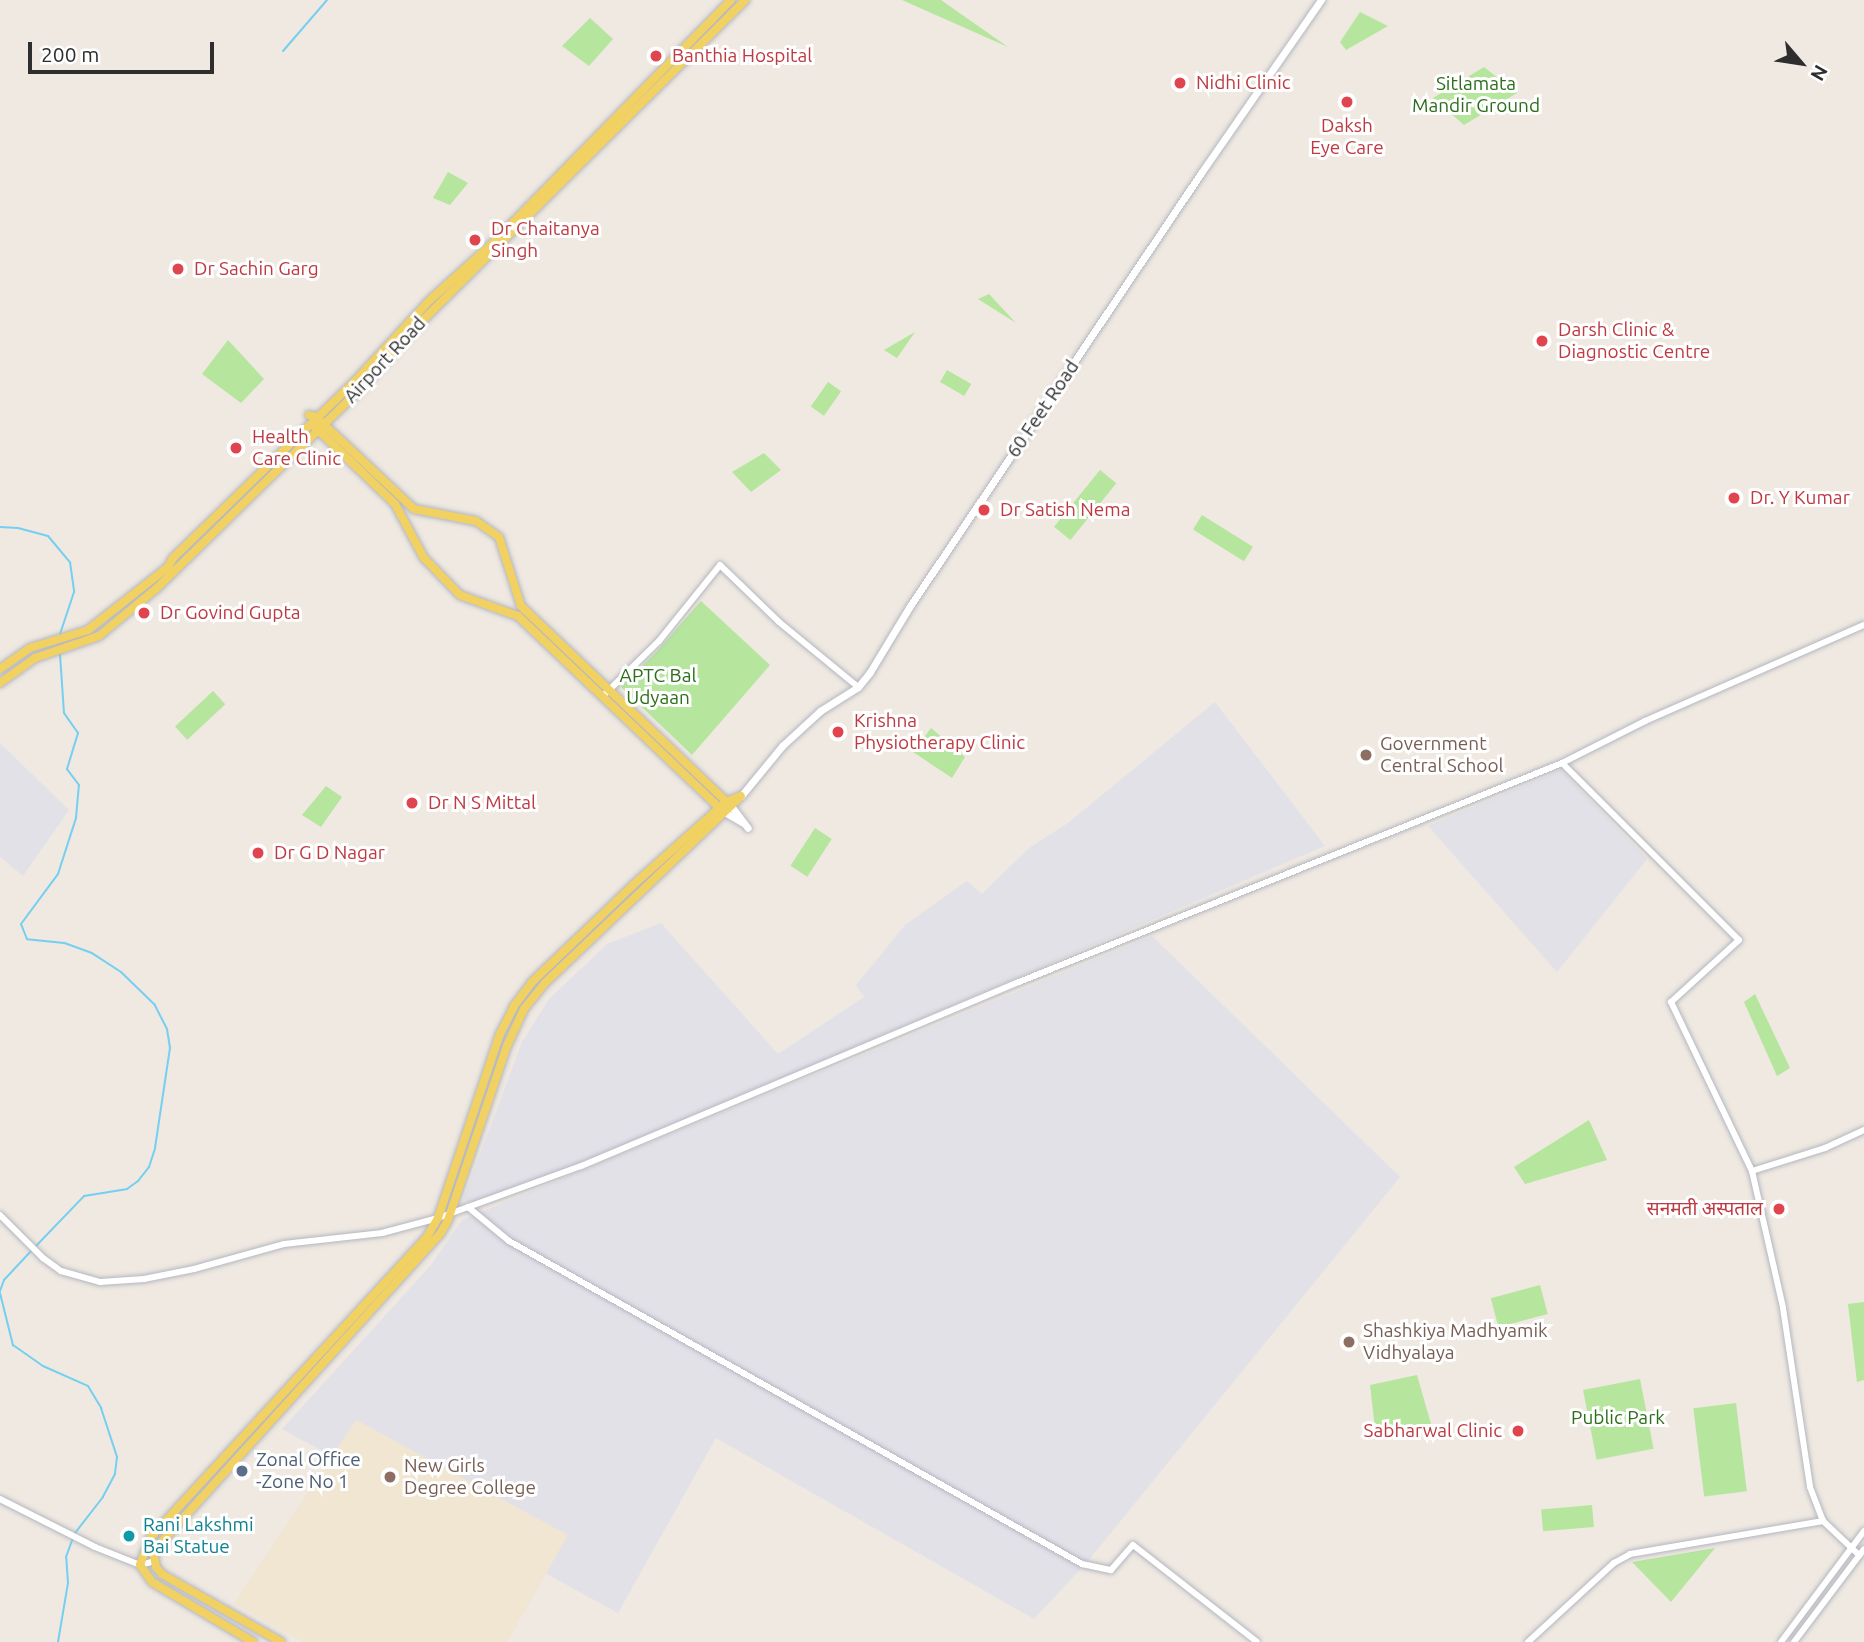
<!DOCTYPE html>
<html>
<head>
<meta charset="utf-8">
<style>
	body { margin:0 }
	#map { position:relative; width:1864px; height:1642px; overflow:hidden; background:#efe9e1; font-family:Ubuntu,"Noto Sans Devanagari",sans-serif }
	div>[style] { position:absolute }
	[style*='--x'] { left:calc(var(--x)*1px); top:calc(var(--y)*1px); width:calc(var(--w)*1px); rotate:calc(var(--a)*1deg) }
	.industrial>* { inset:0; background:#e3e1e8 }
	.education>* { inset:0; background:#f0e6d1 }
	.green>* { inset:0; background:#b6e59e; transform-origin:0 0 }
	.stream>* { height:2px; margin:-1px; padding:0 1px; transform-origin:1px; border-radius:1px; background:#75cff0 }
	.roads { filter:drop-shadow(0 0 2px #b4b7c1) drop-shadow(0 0 2px #b4b7c1) }
	.tertiary>* { height:6px; margin:-3px; padding:0 3px; transform-origin:3px; border-radius:3px; background:#fff }
	.secondary>* { height:7px; margin:-3.5px; padding:0 3.5px; transform-origin:3.5px; border-radius:3.5px; background:#fff }
	.primary>* { height:8px; margin:-4px; padding:0 4px; transform-origin:4px; border-radius:4px; background:#f2d163 }
	.dots>* { width:19px; height:19px; translate:-50% -50%; box-sizing:border-box; border:4px solid #fff; border-radius:50% }
	span { translate:-50% -50%; white-space:nowrap; text-align:center; line-height:1.15; -webkit-text-stroke:6px #fff; paint-order:stroke }
	.health-label { font-size:19px; color:#be3a42 }
	.left { translate:0 -50%; text-align:left }
	.right { translate:-100% -50%; text-align:right }
	.park-label { font-size:19px; color:#2c6e1b }
	.street-label { font-size:19px; color:#2e2e2e }
	.education-label { font-size:19px; color:#785e54 }
	.service-label { font-size:19px; color:#4e5e75 }
	.culture-label { font-size:19px; color:#0d838f }
	.north { position:absolute; left:1766px; top:28px; width:70px; height:70px; -webkit-text-stroke:5px #fff; paint-order:stroke; rotate:119deg; font-size:19px; font-weight:700; line-height:28px; text-align:center; color:#2e2e2e }
	.north::after { content:''; display:block; margin:auto; width:24px; height:32px; background:#2e2e2e; clip-path:polygon(50% 0,100% 100%,50% 72%,0 100%) }
	.scale { position:absolute; left:28px; top:42px; width:186px; height:32px; box-sizing:border-box; border:4px solid #2e2e2e; border-top:0; padding-left:9px; font-size:21px; line-height:24px; white-space:nowrap; color:#2e2e2e; -webkit-text-stroke:5px #fff; paint-order:stroke }
</style>
</head>
<body>
<div id="map">
	<div class="industrial">
		<div style="clip-path:polygon(1215px 702px,1325px 846px,590px 1160px,474px 1202px,463px 1200px,522px 1042px,549px 999px,607px 944px,661px 923px,778px 1054px,864px 997px,856px 985px,905px 925px,967px 881px,982px 894px,1029px 848px,1068px 823px)"></div>
		<div style="clip-path:polygon(0 743px,69px 810px,23px 876px,0 857px)"></div>
		<div style="clip-path:polygon(1561px 770px,1647px 859px,1557px 972px,1428px 826px)"></div>
		<div style="clip-path:polygon(1152px 936px,1400px 1177px,1088px 1561px,1034px 1619px,716px 1438px,618px 1613px,282px 1429px,431px 1265px,462px 1220px)"></div>
	</div>
	<div class="education">
		<div style="clip-path:polygon(356px 1420px,568px 1535px,507px 1642px,303px 1642px,234px 1603px)"></div>
	</div>
	<div class="green">
		<div style="clip-path:polygon(902px 0,941px 0,1008px 47px)"></div>
		<div style="clip-path:polygon(1360px 12px,1388px 26px,1346px 50px,1340px 42px)"></div>
		<div style="clip-path:polygon(590px 18px,613px 39px,589px 66px,562px 46px)"></div>
		<div style="clip-path:polygon(1484px 67px,1517px 93px,1464px 125px,1433px 98px)"></div>
		<div style="clip-path:polygon(448px 172px,468px 183px,450px 205px,433px 198px)"></div>
		<div style="clip-path:polygon(989px 294px,1016px 323px,978px 299px)"></div>
		<div style="clip-path:polygon(915px 332px,897px 358px,884px 350px)"></div>
		<div style="clip-path:polygon(228px 340px,264px 379px,241px 403px,202px 374px)"></div>
		<div style="left:947px;top:370px;width:28px;height:14px;rotate:30deg"></div>
		<div style="left:828px;top:382px;width:16px;height:30px;rotate:35deg"></div>
		<div style="clip-path:polygon(764px 453px,781px 470px,751px 492px,732px 472px)"></div>
		<div style="left:1100px;top:470px;width:21px;height:73px;rotate:39deg"></div>
		<div style="left:1202px;top:515px;width:60px;height:17px;rotate:32deg"></div>
		<div style="clip-path:polygon(701px 601px,770px 665px,692px 755px,621px 687px,657px 651px)"></div>
		<div style="left:213px;top:691px;width:18px;height:52px;rotate:47deg"></div>
		<div style="clip-path:polygon(931px 728px,965px 757px,952px 778px,913px 752px)"></div>
		<div style="clip-path:polygon(326px 786px,342px 797px,321px 827px,302px 815px)"></div>
		<div style="left:815px;top:828px;width:20px;height:45px;rotate:33deg"></div>
		<div style="clip-path:polygon(1755px 994px,1790px 1068px,1777px 1076px,1744px 1002px)"></div>
		<div style="clip-path:polygon(1589px 1120px,1607px 1160px,1525px 1184px,1514px 1167px)"></div>
		<div style="left:1540px;top:1285px;width:30px;height:51px;rotate:75deg"></div>
		<div style="clip-path:polygon(1864px 1302px,1864px 1380px,1857px 1382px,1848px 1304px)"></div>
		<div style="clip-path:polygon(1417px 1375px,1433px 1431px,1376px 1437px,1370px 1385px)"></div>
		<div style="left:1640px;top:1379px;width:71px;height:58px;rotate:79deg"></div>
		<div style="left:1736px;top:1403px;width:89px;height:43px;rotate:83deg"></div>
		<div style="left:1592px;top:1505px;width:22px;height:51px;rotate:85deg"></div>
		<div style="clip-path:polygon(1715px 1548px,1671px 1602px,1632px 1562px)"></div>
	</div>
	<div class="stream">
		<div style="--x:283;--y:51;--w:67;--a:-49.2"></div>
		<div style="--x:0;--y:527;--w:18;--a:3"></div>
		<div style="--x:18;--y:528;--w:31;--a:15"></div>
		<div style="--x:48;--y:536;--w:34;--a:50"></div>
		<div style="--x:70;--y:562;--w:30;--a:82"></div>
		<div style="--x:74;--y:592;--w:44;--a:108.4"></div>
		<div style="--x:35;--y:1247;--w:71;--a:-46.1"></div>
		<div style="--x:84;--y:1196;--w:44;--a:-9.2"></div>
		<div style="--x:127;--y:1189;--w:14;--a:-36"></div>
		<div style="--x:138;--y:1181;--w:18;--a:-52"></div>
		<div style="--x:149;--y:1167;--w:20;--a:-72"></div>
		<div style="--x:155;--y:1148;--w:101;--a:-81.5"></div>
		<div style="--x:170;--y:1048;--w:19;--a:-99"></div>
		<div style="--x:167;--y:1029;--w:27;--a:-117"></div>
		<div style="--x:155;--y:1005;--w:47;--a:-135.9"></div>
		<div style="--x:121;--y:972;--w:35;--a:-147"></div>
		<div style="--x:92;--y:953;--w:30;--a:-160"></div>
		<div style="--x:64;--y:943;--w:37;--a:-174"></div>
		<div style="--x:27;--y:939;--w:16;--a:-112"></div>
		<div style="--x:21;--y:924;--w:62;--a:-53.5"></div>
		<div style="--x:58;--y:874;--w:59;--a:-72.2"></div>
		<div style="--x:76;--y:818;--w:33;--a:-85"></div>
		<div style="--x:79;--y:785;--w:20;--a:-127"></div>
		<div style="--x:67;--y:769;--w:38;--a:-73"></div>
		<div style="--x:78;--y:733;--w:24;--a:-125"></div>
		<div style="--x:64;--y:713;--w:59;--a:-93.9"></div>
		<div style="--x:0;--y:1291;--w:12;--a:-70"></div>
		<div style="--x:4;--y:1280;--w:40;--a:-47"></div>
		<div style="--x:0;--y:1293;--w:54;--a:76"></div>
		<div style="--x:13;--y:1345;--w:37;--a:35"></div>
		<div style="--x:43;--y:1366;--w:49;--a:24"></div>
		<div style="--x:88;--y:1386;--w:26;--a:59"></div>
		<div style="--x:101;--y:1408;--w:52;--a:71.9"></div>
		<div style="--x:117;--y:1457;--w:17;--a:97"></div>
		<div style="--x:115;--y:1474;--w:26;--a:118"></div>
		<div style="--x:103;--y:1497;--w:46;--a:127.9"></div>
		<div style="--x:58;--y:1642;--w:60;--a:-80.4"></div>
		<div style="--x:68;--y:1583;--w:26;--a:-94"></div>
		<div style="--x:66;--y:1557;--w:20;--a:-70"></div>
	</div>
	<div class="roads">
		<div class="tertiary">
			<div style="--x:606;--y:693;--w:74;--a:-44.5"></div>
			<div style="--x:659;--y:641;--w:97;--a:-51.2"></div>
			<div style="--x:720;--y:565;--w:82;--a:44"></div>
			<div style="--x:779;--y:622;--w:102;--a:39.4"></div>
			<div style="--x:1562;--y:763;--w:250;--a:45"></div>
			<div style="--x:1739;--y:940;--w:92;--a:137.6"></div>
			<div style="--x:1671;--y:1002;--w:187;--a:64.4"></div>
			<div style="--x:1752;--y:1171;--w:140;--a:77.2"></div>
			<div style="--x:1783;--y:1308;--w:181;--a:81.4"></div>
			<div style="--x:1810;--y:1487;--w:36;--a:69"></div>
			<div style="--x:1823;--y:1521;--w:50;--a:43.4"></div>
			<div style="--x:1752;--y:1171;--w:77;--a:-17.5"></div>
			<div style="--x:1825;--y:1148;--w:43;--a:-24.8"></div>
			<div style="--x:468;--y:1207;--w:53;--a:39.7"></div>
			<div style="--x:509;--y:1241;--w:658;--a:29.41"></div>
			<div style="--x:1082;--y:1564;--w:30;--a:12"></div>
			<div style="--x:1111;--y:1570;--w:33;--a:-49"></div>
			<div style="--x:1133;--y:1545;--w:157;--a:38"></div>
			<div style="--x:0;--y:1215;--w:61;--a:45"></div>
			<div style="--x:43;--y:1258;--w:22;--a:36"></div>
			<div style="--x:61;--y:1271;--w:41;--a:15.8"></div>
			<div style="--x:100;--y:1282;--w:44;--a:-3.9"></div>
			<div style="--x:144;--y:1279;--w:51;--a:-11.3"></div>
			<div style="--x:194;--y:1269;--w:93;--a:-15.5"></div>
			<div style="--x:284;--y:1244;--w:99;--a:-6.4"></div>
			<div style="--x:382;--y:1233;--w:58;--a:-15"></div>
			<div style="--x:438;--y:1218;--w:152;--a:-20"></div>
			<div style="--x:581;--y:1166;--w:475;--a:-22.8"></div>
			<div style="--x:1019;--y:982;--w:585;--a:-21.96"></div>
			<div style="--x:1562;--y:763;--w:93;--a:-26.8"></div>
			<div style="--x:1645;--y:721;--w:239;--a:-23.7"></div>
			<div style="--x:0;--y:1499;--w:106;--a:26.8"></div>
			<div style="--x:95;--y:1547;--w:48;--a:21.8"></div>
			<div style="--x:140;--y:1565;--w:16;--a:-15"></div>
			<div style="--x:1528;--y:1642;--w:117;--a:-42.6"></div>
			<div style="--x:1614;--y:1563;--w:18;--a:-29"></div>
			<div style="--x:1630;--y:1554;--w:196;--a:-9.7"></div>
			<div style="--x:1781;--y:1642;--w:139;--a:-53.2"></div>
			<div style="--x:1794;--y:1642;--w:116;--a:-53"></div>
		</div>
		<div class="secondary">
			<div style="--x:741;--y:796;--w:65;--a:-50.6"></div>
			<div style="--x:782;--y:746;--w:52;--a:-42.6"></div>
			<div style="--x:820;--y:711;--w:45;--a:-32.3"></div>
			<div style="--x:858;--y:687;--w:19;--a:-51"></div>
			<div style="--x:870;--y:672;--w:77;--a:-58.8"></div>
			<div style="--x:910;--y:606;--w:522;--a:-56.1"></div>
			<div style="--x:1201;--y:173;--w:211;--a:-55.3"></div>
			<div style="--x:732;--y:807;--w:26;--a:53"></div>
			<div style="--x:726;--y:813;--w:20;--a:30"></div>
		</div>
		<div class="primary">
			<div style="--x:309;--y:415;--w:7;--a:16"></div>
			<div style="--x:316;--y:417;--w:134;--a:43.2"></div>
			<div style="--x:414;--y:509;--w:63;--a:11"></div>
			<div style="--x:476;--y:521;--w:28;--a:35"></div>
			<div style="--x:499;--y:537;--w:72;--a:72.3"></div>
			<div style="--x:521;--y:606;--w:289;--a:43.6"></div>
			<div style="--x:314;--y:426;--w:112;--a:43.9"></div>
			<div style="--x:395;--y:504;--w:61;--a:61.8"></div>
			<div style="--x:424;--y:558;--w:52;--a:45.8"></div>
			<div style="--x:460;--y:595;--w:62;--a:19.9"></div>
			<div style="--x:518;--y:616;--w:284;--a:43.6"></div>
			<div style="--x:0;--y:669;--w:37;--a:-35"></div>
			<div style="--x:30;--y:648;--w:61;--a:-17.2"></div>
			<div style="--x:88;--y:630;--w:102;--a:-38.2"></div>
			<div style="--x:168;--y:567;--w:10;--a:-61"></div>
			<div style="--x:173;--y:558;--w:257;--a:-44.2"></div>
			<div style="--x:357;--y:379;--w:108;--a:-47.3"></div>
			<div style="--x:430;--y:300;--w:85;--a:-42.1"></div>
			<div style="--x:493;--y:243;--w:340;--a:-45.6"></div>
			<div style="--x:0;--y:683;--w:43;--a:-35.5"></div>
			<div style="--x:35;--y:658;--w:68;--a:-19"></div>
			<div style="--x:99;--y:636;--w:75;--a:-39.6"></div>
			<div style="--x:157;--y:588;--w:287;--a:-44.4"></div>
			<div style="--x:362;--y:387;--w:85;--a:-47.9"></div>
			<div style="--x:419;--y:324;--w:460;--a:-44.8"></div>
			<div style="--x:253;--y:1642;--w:117;--a:-149.3"></div>
			<div style="--x:152;--y:1582;--w:21;--a:-125"></div>
			<div style="--x:140;--y:1565;--w:30;--a:-69"></div>
			<div style="--x:151;--y:1537;--w:408;--a:-47.4"></div>
			<div style="--x:427;--y:1237;--w:22;--a:-60"></div>
			<div style="--x:438;--y:1218;--w:194;--a:-71.4"></div>
			<div style="--x:500;--y:1034;--w:31;--a:-63"></div>
			<div style="--x:514;--y:1006;--w:30;--a:-53"></div>
			<div style="--x:532;--y:982;--w:139;--a:-43.8"></div>
			<div style="--x:632;--y:886;--w:126;--a:-41.8"></div>
			<div style="--x:726;--y:802;--w:16;--a:-22"></div>
			<div style="--x:281;--y:1642;--w:137;--a:-150.3"></div>
			<div style="--x:162;--y:1574;--w:9;--a:-131"></div>
			<div style="--x:156;--y:1567;--w:11;--a:-100"></div>
			<div style="--x:154;--y:1556;--w:11;--a:-68"></div>
			<div style="--x:158;--y:1546;--w:421;--a:-47.9"></div>
			<div style="--x:440;--y:1234;--w:16;--a:-60"></div>
			<div style="--x:448;--y:1220;--w:184;--a:-71.3"></div>
			<div style="--x:507;--y:1046;--w:41;--a:-65.3"></div>
			<div style="--x:524;--y:1009;--w:35;--a:-51"></div>
			<div style="--x:546;--y:982;--w:267;--a:-43.6"></div>
		</div>
	</div>
	<div class="dots">
		<div style="left:656px;top:56px;background:#e0444e"></div>
		<div style="left:1180px;top:83px;background:#e0444e"></div>
		<div style="left:1347px;top:102px;background:#e0444e"></div>
		<div style="left:475px;top:240px;background:#e0444e"></div>
		<div style="left:178px;top:269px;background:#e0444e"></div>
		<div style="left:1542px;top:341px;background:#e0444e"></div>
		<div style="left:236px;top:448px;background:#e0444e"></div>
		<div style="left:1734px;top:498px;background:#e0444e"></div>
		<div style="left:984px;top:510px;background:#e0444e"></div>
		<div style="left:144px;top:613px;background:#e0444e"></div>
		<div style="left:838px;top:732px;background:#e0444e"></div>
		<div style="left:1366px;top:755px;background:#8d6e63"></div>
		<div style="left:412px;top:803px;background:#e0444e"></div>
		<div style="left:258px;top:853px;background:#e0444e"></div>
		<div style="left:1779px;top:1209px;background:#e0444e"></div>
		<div style="left:1349px;top:1342px;background:#8d6e63"></div>
		<div style="left:1518px;top:1431px;background:#e0444e"></div>
		<div style="left:242px;top:1471px;background:#5c6f8a"></div>
		<div style="left:390px;top:1477px;background:#8d6e63"></div>
		<div style="left:129px;top:1536px;background:#0f9aa8"></div>
	</div>
	<div class="health-label">
		<span class="left" style="left:672px;top:56px">Banthia Hospital</span>
		<span class="left" style="left:1196px;top:83px">Nidhi Clinic</span>
		<span style="left:1347px;top:137px">Daksh<br>Eye Care</span>
		<span class="left" style="left:491px;top:240px">Dr Chaitanya<br>Singh</span>
		<span class="left" style="left:194px;top:269px">Dr Sachin Garg</span>
		<span class="left" style="left:1558px;top:341px">Darsh Clinic &amp;<br>Diagnostic Centre</span>
		<span class="left" style="left:252px;top:448px">Health<br>Care Clinic</span>
		<span class="left" style="left:1750px;top:498px">Dr. Y Kumar</span>
		<span class="left" style="left:1000px;top:510px">Dr Satish Nema</span>
		<span class="left" style="left:160px;top:613px">Dr Govind Gupta</span>
		<span class="left" style="left:854px;top:732px">Krishna<br>Physiotherapy Clinic</span>
		<span class="left" style="left:428px;top:803px">Dr N S Mittal</span>
		<span class="left" style="left:274px;top:853px">Dr G D Nagar</span>
		<span class="right" style="left:1763px;top:1209px">सनमती अस्पताल</span>
		<span class="right" style="left:1502px;top:1431px">Sabharwal Clinic</span>
	</div>
	<div class="park-label">
		<span style="left:1476px;top:95px">Sitlamata<br>Mandir Ground</span>
		<span style="left:658px;top:687px">APTC Bal<br>Udyaan</span>
		<span style="left:1618px;top:1418px">Public Park</span>
	</div>
	<div class="street-label">
		<span style="left:385px;top:360px;rotate:-47deg">Airport Road</span>
		<span style="left:1043px;top:409px;rotate:-56deg">60 Feet Road</span>
	</div>
	<div class="education-label">
		<span class="left" style="left:1380px;top:755px">Government<br>Central School</span>
		<span class="left" style="left:1363px;top:1342px">Shashkiya Madhyamik<br>Vidhyalaya</span>
		<span class="left" style="left:404px;top:1477px">New Girls<br>Degree College</span>
	</div>
	<div class="service-label">
		<span class="left" style="left:256px;top:1471px">Zonal Office<br>-Zone No 1</span>
	</div>
	<div class="culture-label">
		<span class="left" style="left:143px;top:1536px">Rani Lakshmi<br>Bai Statue</span>
	</div>
	<div class="north">N</div>
	<div class="scale">200 m</div>
</div>
</body>
</html>
